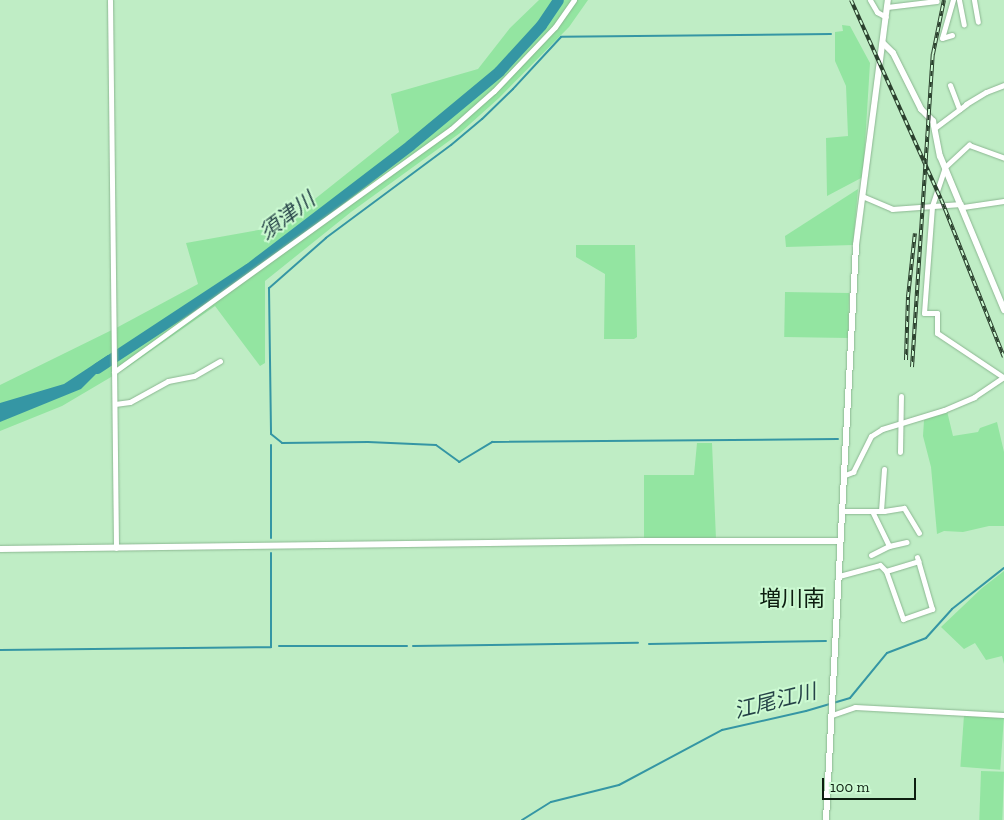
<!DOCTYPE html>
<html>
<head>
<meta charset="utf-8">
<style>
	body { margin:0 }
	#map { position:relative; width:1004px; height:820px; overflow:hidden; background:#bfedc5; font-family:"Zilla Slab","Noto Sans JP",serif }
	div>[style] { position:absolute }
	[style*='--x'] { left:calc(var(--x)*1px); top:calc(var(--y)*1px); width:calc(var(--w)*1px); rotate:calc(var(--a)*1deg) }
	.green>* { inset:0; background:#93e5a1; transform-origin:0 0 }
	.water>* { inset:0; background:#3596a4 }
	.stream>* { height:2px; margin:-1px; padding:0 1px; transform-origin:1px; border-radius:1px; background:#3596a4 }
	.river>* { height:11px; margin:-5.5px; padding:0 5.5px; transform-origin:5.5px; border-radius:5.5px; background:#3596a4 }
	.roads { filter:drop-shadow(0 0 1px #8bb791) drop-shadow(0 0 1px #8bb791) }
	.minor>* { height:5px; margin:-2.5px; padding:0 2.5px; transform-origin:2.5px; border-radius:2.5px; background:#fff }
	.tertiary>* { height:6px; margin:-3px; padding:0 3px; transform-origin:3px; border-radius:3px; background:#fff }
	.rail>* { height:4px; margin-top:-2px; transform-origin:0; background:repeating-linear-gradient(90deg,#ccfad2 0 5.5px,#2b412e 0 11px); box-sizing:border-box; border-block:1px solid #2b412e }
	span { translate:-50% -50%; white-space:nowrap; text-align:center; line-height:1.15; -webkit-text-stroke:4px #ccfad2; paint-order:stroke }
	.water-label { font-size:21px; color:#254247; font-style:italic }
	.quarter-label { font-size:22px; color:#0d1e10 }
	.scale { position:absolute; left:822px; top:778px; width:94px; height:22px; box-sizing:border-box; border:2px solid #0d1e10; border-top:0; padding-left:6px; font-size:15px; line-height:18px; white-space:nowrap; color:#0d1e10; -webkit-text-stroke:4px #ccfad2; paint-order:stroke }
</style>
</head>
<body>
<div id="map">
	<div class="green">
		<div style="clip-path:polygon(539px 0,588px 0,569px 27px,499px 98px,460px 133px,351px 212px,265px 281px,265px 363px,260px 366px,215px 306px,128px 367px,62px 406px,0 431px,0 385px,118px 327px,198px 284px,186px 243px,281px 226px,399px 132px,391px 94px,478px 69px,510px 28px)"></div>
		<div style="clip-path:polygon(842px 25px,850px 26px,870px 63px,863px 177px,827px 196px,826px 138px,848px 136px,846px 86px,835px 61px,835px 32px,843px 31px)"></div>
		<div style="clip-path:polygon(858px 189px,853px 245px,786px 247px,785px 236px)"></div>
		<div style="clip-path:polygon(576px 245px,635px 245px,637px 337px,634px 339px,604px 339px,605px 274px,576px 257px)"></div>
		<div style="left:785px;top:292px;width:64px;height:45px;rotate:1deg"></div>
		<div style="clip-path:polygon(947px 411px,953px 436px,978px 432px,980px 428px,997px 422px,1004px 452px,1004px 526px,989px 526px,963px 532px,944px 531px,937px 534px,931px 467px,923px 436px,924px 420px)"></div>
		<div style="clip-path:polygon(697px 443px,712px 443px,716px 539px,644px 539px,644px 475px,694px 475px)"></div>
		<div style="clip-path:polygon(1004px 571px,1004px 664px,1002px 656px,986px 660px,975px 643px,964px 649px,941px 627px,982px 588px)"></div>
		<div style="left:964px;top:715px;width:40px;height:52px;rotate:4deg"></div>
		<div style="left:981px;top:771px;width:23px;height:49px;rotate:2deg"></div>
	</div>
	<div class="water">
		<div style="clip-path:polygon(108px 355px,110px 360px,81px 389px,0 422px,0 403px,64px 384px)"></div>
	</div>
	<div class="stream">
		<div style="--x:831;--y:34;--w:270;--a:179.4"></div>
		<div style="--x:561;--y:37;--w:71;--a:132.7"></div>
		<div style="--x:513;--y:89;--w:43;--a:135.9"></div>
		<div style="--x:482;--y:119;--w:40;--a:140"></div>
		<div style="--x:451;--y:145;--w:156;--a:143.4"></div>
		<div style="--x:326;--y:238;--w:76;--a:138.7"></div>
		<div style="--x:269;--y:288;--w:146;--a:89.2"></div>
		<div style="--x:271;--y:434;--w:14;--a:39"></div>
		<div style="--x:282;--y:443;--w:86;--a:-0.7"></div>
		<div style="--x:368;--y:442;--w:68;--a:2.5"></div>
		<div style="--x:436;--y:445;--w:29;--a:36"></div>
		<div style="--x:459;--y:462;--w:39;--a:-31"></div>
		<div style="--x:492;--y:442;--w:346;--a:-0.5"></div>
		<div style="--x:271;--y:445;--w:93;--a:90"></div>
		<div style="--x:649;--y:644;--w:177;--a:-1"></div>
		<div style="--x:279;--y:646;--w:128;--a:0"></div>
		<div style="--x:413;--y:646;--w:225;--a:-0.8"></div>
		<div style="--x:0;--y:650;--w:271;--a:-0.6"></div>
		<div style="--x:271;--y:647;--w:94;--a:-90"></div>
		<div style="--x:522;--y:820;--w:34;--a:-32"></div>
		<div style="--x:551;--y:802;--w:70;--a:-14"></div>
		<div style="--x:619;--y:785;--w:117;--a:-28.1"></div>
		<div style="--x:722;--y:730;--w:86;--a:-12.7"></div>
		<div style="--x:806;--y:711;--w:46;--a:-16.5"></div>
		<div style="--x:850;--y:698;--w:58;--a:-50.6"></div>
		<div style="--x:887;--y:653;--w:42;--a:-21"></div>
		<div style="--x:926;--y:638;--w:39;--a:-48"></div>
		<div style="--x:952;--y:609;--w:66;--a:-38.3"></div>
	</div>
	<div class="river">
		<div style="--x:97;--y:368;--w:181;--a:-33.3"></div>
		<div style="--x:248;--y:269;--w:204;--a:-37.4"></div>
		<div style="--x:410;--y:145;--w:116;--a:-39.7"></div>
		<div style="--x:499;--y:71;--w:62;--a:-47.6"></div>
		<div style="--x:541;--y:25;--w:30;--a:-56"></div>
	</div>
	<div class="roads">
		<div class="minor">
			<div style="--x:110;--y:0;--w:548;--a:89.37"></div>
			<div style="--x:870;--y:0;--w:14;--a:60"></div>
			<div style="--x:877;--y:12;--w:10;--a:29"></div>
			<div style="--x:959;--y:0;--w:25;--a:79"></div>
			<div style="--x:974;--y:0;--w:22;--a:80"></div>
			<div style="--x:887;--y:7;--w:50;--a:-6.8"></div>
			<div style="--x:952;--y:35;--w:10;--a:163"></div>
			<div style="--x:942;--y:38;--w:40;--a:-74"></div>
			<div style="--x:950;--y:85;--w:26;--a:69"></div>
			<div style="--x:936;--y:127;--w:38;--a:-37"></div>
			<div style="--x:966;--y:104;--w:23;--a:-31"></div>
			<div style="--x:986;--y:92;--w:19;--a:-21"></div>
			<div style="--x:862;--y:196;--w:33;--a:23"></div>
			<div style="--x:892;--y:209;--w:69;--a:-4.1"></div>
			<div style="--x:963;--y:207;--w:41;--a:-8.3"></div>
			<div style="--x:114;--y:372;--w:415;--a:-35.8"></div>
			<div style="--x:451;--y:129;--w:57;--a:-41.5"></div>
			<div style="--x:494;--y:91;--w:88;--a:-46.4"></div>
			<div style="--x:555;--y:27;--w:33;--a:-55"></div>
			<div style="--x:1003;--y:377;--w:79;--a:-146.3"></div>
			<div style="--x:937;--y:333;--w:20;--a:-90"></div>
			<div style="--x:937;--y:313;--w:13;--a:180"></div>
			<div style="--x:924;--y:313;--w:107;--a:-85.7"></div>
			<div style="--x:932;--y:206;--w:41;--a:-71.6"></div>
			<div style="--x:945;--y:167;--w:33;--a:-43"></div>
			<div style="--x:969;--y:145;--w:37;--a:20"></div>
			<div style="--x:115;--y:404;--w:15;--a:-8"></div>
			<div style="--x:130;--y:402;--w:43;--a:-28.9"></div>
			<div style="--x:168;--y:381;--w:26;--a:-11"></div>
			<div style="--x:194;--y:376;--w:30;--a:-30"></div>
			<div style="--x:900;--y:452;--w:56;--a:-89"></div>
			<div style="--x:845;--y:475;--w:9;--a:-21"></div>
			<div style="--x:853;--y:472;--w:40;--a:-63.4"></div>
			<div style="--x:871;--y:436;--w:13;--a:-32"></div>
			<div style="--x:882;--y:429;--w:65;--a:-17"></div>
			<div style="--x:944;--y:410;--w:33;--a:-23"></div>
			<div style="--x:974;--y:397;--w:36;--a:-34"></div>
			<div style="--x:842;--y:511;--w:42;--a:0"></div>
			<div style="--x:884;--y:511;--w:20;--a:-9"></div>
			<div style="--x:904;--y:508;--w:29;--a:59"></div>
			<div style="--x:872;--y:511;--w:39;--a:64"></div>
			<div style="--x:889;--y:546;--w:18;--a:-13"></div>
			<div style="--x:881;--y:511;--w:42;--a:-85.9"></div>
			<div style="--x:871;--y:555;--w:20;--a:-27"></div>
			<div style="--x:886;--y:571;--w:34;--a:-17"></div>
			<div style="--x:839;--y:576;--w:42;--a:-15"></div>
			<div style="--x:880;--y:565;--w:8;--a:45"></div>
			<div style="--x:886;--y:571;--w:51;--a:70.5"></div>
			<div style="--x:903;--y:619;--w:31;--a:-19"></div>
			<div style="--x:932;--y:609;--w:54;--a:-106.1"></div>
			<div style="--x:832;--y:715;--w:24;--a:-19"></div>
			<div style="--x:855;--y:707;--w:149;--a:3.1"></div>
		</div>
		<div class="tertiary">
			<div style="--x:883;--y:43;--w:14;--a:45"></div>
			<div style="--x:893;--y:53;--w:63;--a:63.4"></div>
			<div style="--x:921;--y:109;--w:17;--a:45"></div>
			<div style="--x:933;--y:121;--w:36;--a:79"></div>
			<div style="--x:940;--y:156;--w:167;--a:67.4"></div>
			<div style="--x:0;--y:549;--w:642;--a:-0.71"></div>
			<div style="--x:642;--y:541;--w:198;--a:0"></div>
			<div style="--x:826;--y:820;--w:576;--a:-87.01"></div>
			<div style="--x:856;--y:245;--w:247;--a:-82.6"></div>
		</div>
	</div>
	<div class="rail">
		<div style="--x:851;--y:0;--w:218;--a:65.7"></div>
		<div style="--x:941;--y:199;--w:170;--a:68.3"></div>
		<div style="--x:906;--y:360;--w:63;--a:-88.2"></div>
		<div style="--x:908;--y:297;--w:64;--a:-83.8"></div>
		<div style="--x:912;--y:367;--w:314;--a:-86.2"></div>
		<div style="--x:933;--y:54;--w:55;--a:-78.5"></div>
	</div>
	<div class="water-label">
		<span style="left:287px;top:216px;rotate:-37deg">須津川</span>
		<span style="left:775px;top:701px;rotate:-14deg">江尾江川</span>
	</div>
	<div class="quarter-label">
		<span style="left:792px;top:599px">増川南</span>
	</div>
	<div class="scale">100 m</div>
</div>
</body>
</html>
